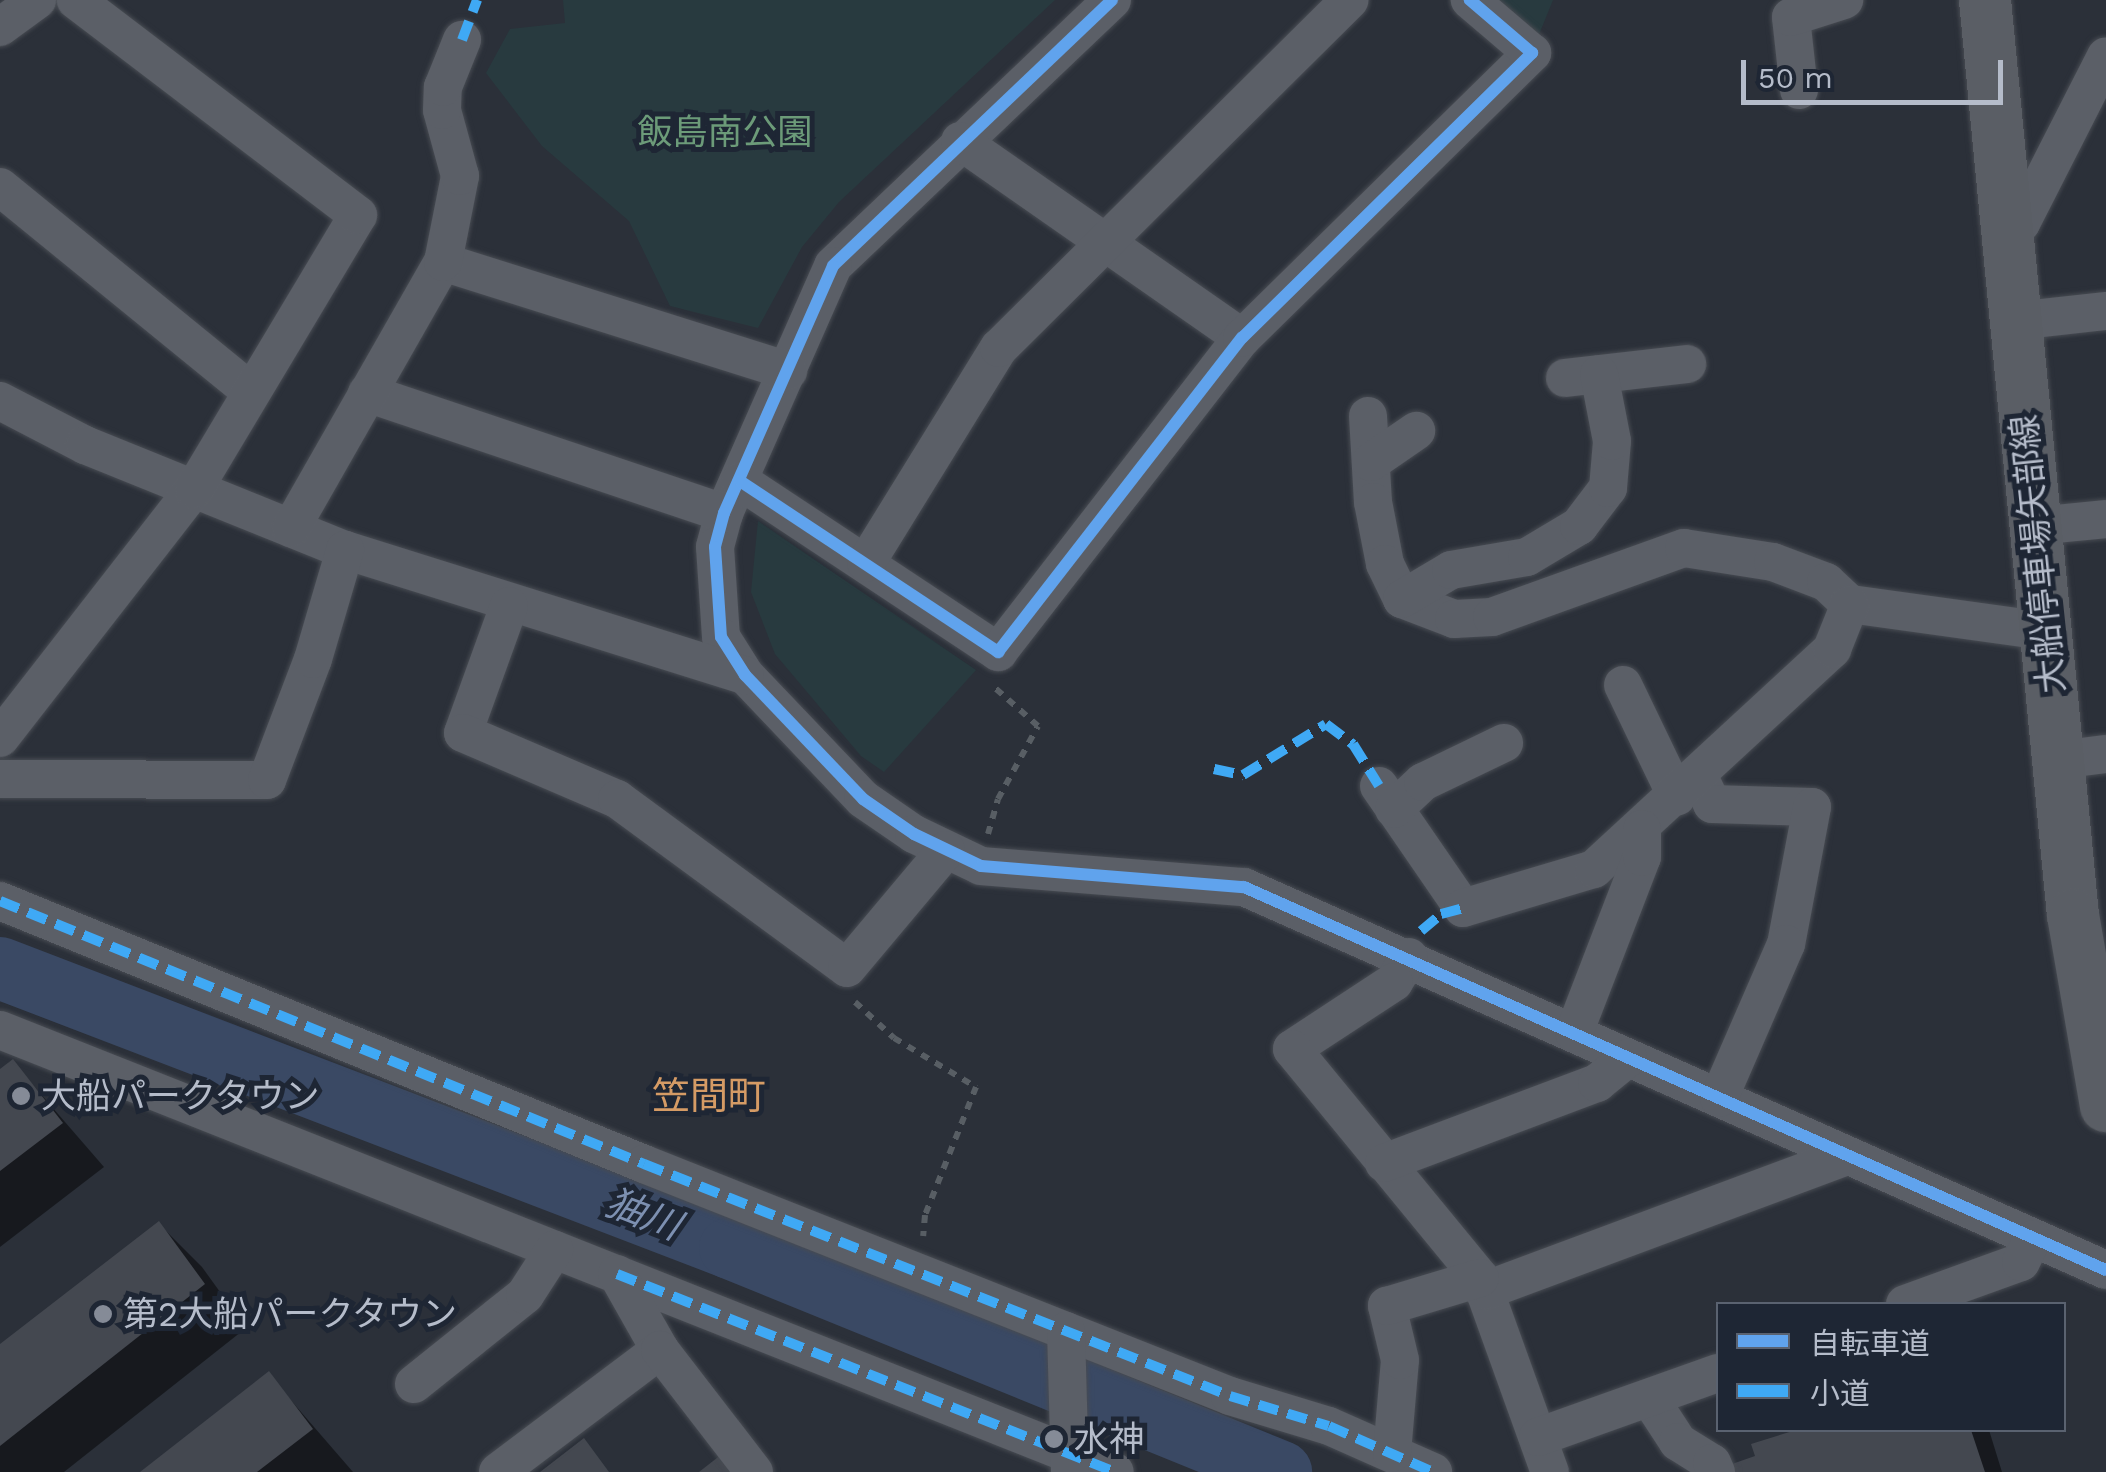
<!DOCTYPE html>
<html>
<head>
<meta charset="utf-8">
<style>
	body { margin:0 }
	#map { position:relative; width:2106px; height:1472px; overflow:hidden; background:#2b3039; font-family:"Work Sans","Noto Sans JP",sans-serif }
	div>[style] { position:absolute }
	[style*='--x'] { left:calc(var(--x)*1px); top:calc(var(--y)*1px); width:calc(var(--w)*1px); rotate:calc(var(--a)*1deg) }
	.green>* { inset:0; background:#283a3f }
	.shadow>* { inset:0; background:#0007 }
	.river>* { height:62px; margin:-31px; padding:0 31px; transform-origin:31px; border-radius:31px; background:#3a4964 }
	.building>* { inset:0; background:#444850 }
	.path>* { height:6px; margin-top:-3px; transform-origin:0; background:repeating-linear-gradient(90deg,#585e64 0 8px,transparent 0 16px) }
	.roads { filter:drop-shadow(0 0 2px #474b52) drop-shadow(0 0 2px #474b52) }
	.street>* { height:38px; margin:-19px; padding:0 19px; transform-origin:19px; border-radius:19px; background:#5b5f67 }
	.secondary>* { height:52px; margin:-26px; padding:0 26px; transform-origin:26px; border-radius:26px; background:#5a5e65 }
	.quiet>* { height:10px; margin-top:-5px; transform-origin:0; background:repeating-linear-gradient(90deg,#3fa9f5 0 20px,transparent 0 30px) }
	.cycleway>* { height:12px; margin:-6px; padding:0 6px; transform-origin:6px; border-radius:6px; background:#60a3ed }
	.dots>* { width:28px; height:28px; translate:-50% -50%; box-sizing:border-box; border:5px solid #1e2634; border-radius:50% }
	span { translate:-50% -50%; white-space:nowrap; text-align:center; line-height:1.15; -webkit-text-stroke:10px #1e2634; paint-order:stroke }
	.park-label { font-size:35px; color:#6c9b79 }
	.street-label { font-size:35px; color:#b5bcca }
	.poi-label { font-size:35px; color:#b5bcca }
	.left { translate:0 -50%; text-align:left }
	.neighbourhood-label { font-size:38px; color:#d59b65 }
	.water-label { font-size:38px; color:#7d90b1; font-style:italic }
	.legend { position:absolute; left:1716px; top:1302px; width:350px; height:130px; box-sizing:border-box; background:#1e2634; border:2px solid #5a6270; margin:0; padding:12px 18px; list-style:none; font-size:30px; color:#b5bcca }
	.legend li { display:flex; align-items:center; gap:20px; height:50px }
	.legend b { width:50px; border:2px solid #5a6270 }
	.scale { position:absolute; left:1741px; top:60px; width:262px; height:45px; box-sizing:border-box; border:5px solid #b5bcca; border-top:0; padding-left:12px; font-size:30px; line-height:35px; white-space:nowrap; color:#b5bcca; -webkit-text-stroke:8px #1e2634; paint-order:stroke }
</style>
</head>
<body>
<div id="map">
	<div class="green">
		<div style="clip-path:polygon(563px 0,1055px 0,839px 202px,802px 247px,758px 328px,670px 306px,629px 221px,542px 146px,486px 73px,510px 29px,565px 23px)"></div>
		<div style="clip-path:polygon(1497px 0,1553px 0,1538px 37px)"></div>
		<div style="clip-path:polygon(758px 521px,976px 670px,884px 772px,861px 756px,775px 654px,751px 592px)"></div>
	</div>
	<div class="shadow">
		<div style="clip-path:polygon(13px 1062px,104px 1167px,0 1247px,0 1072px)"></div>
		<div style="clip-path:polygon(159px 1224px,202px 1267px,246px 1328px,64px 1472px,0 1472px,0 1347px)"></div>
		<div style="clip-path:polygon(269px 1375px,353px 1472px,144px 1472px)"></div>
		<div style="clip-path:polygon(1804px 1430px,1989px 1430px,2002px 1472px,1738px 1472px,1758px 1457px,1754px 1446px)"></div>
	</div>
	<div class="river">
		<div style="--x:0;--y:968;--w:782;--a:20.98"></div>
		<div style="--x:730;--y:1248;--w:595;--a:22.12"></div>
	</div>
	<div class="building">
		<div style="clip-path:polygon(13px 1059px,63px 1123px,0 1171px,0 1069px)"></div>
		<div style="clip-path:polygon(159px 1221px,205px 1284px,0 1446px,0 1344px)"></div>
		<div style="clip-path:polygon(269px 1371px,313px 1429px,257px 1472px,140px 1472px)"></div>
		<div style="clip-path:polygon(1796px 1430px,1971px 1430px,1985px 1472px,1735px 1472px,1732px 1464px,1755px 1456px,1751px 1444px)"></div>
		<div style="clip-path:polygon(584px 1438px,609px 1472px,540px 1472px)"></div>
		<div style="clip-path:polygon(722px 1454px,736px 1472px,699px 1472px)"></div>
	</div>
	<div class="path">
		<div style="--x:988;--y:834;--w:36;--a:-74"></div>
		<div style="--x:998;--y:799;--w:83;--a:-61.3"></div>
		<div style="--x:1038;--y:726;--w:57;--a:-138.5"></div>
		<div style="--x:855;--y:1002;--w:53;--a:42.7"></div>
		<div style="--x:894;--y:1038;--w:96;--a:30.9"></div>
		<div style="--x:976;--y:1087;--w:138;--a:111.7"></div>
		<div style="--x:925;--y:1215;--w:21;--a:95"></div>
	</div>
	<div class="roads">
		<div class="street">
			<div style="--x:1112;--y:0;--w:385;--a:136.4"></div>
			<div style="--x:833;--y:266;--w:270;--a:113.8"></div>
			<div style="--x:724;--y:513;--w:35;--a:105"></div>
			<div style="--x:715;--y:547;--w:90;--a:86.2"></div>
			<div style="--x:721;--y:637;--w:45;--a:57.7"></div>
			<div style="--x:745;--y:675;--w:171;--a:46.4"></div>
			<div style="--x:863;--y:799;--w:62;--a:34.5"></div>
			<div style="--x:914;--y:834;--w:74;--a:25.5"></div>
			<div style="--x:981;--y:866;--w:264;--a:4.6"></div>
			<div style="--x:1244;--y:887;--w:943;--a:23.96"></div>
			<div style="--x:0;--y:27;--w:46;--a:-36.1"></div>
			<div style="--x:1799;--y:90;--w:73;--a:-96.3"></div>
			<div style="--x:1791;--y:17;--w:56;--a:-17.8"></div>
			<div style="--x:960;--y:141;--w:344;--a:34.9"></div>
			<div style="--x:0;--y:187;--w:324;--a:39.2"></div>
			<div style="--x:2006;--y:231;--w:17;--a:-28"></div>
			<div style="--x:2021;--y:223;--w:187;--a:-63"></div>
			<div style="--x:443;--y:262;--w:362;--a:17.5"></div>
			<div style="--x:2015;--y:321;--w:92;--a:-6.3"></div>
			<div style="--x:1565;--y:378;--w:123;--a:-6.5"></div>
			<div style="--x:367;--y:393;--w:377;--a:18.6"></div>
			<div style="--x:0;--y:401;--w:96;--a:27.4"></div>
			<div style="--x:85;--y:445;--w:280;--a:22"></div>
			<div style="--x:345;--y:550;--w:419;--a:17.4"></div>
			<div style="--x:1368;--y:416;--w:86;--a:86.7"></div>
			<div style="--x:1373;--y:502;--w:63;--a:79"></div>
			<div style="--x:1385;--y:564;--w:39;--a:64"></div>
			<div style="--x:1402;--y:599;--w:56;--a:21"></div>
			<div style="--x:1454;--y:619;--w:38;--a:-3"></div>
			<div style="--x:1492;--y:617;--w:204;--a:-19.8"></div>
			<div style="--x:1684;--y:548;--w:90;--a:8.9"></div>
			<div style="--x:1773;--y:562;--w:57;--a:20.7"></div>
			<div style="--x:1826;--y:582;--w:33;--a:43"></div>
			<div style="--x:1850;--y:604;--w:197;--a:7.9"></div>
			<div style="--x:1371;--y:462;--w:55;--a:-34.6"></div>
			<div style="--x:740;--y:481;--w:310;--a:33.5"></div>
			<div style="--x:998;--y:652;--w:398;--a:-52.2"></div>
			<div style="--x:1242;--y:338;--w:407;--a:-44.5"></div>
			<div style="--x:1532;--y:53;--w:82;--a:-139.5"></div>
			<div style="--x:2035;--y:526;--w:71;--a:-5.6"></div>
			<div style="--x:291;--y:528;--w:306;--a:-60.3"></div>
			<div style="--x:443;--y:262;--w:88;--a:-78.8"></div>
			<div style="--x:460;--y:176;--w:68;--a:-105.3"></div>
			<div style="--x:442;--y:110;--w:23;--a:-88"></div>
			<div style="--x:443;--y:87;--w:51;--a:-68"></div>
			<div style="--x:866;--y:563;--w:253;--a:-58.3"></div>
			<div style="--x:999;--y:348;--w:494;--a:-44.8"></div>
			<div style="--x:1402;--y:599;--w:57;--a:-30.6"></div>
			<div style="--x:1451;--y:570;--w:77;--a:-9.7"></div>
			<div style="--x:1527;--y:557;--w:61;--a:-30.8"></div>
			<div style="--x:1579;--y:526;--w:48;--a:-52.7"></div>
			<div style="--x:1608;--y:488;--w:47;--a:-85.1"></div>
			<div style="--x:1612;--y:441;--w:68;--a:-101"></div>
			<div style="--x:509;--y:606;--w:135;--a:109.9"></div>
			<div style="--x:463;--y:733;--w:168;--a:23.2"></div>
			<div style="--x:617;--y:799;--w:285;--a:36.3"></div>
			<div style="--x:847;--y:968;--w:154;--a:-50"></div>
			<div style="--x:1623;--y:685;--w:124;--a:64.3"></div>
			<div style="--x:0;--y:738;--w:316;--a:-52.1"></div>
			<div style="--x:194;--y:489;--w:319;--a:-59.1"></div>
			<div style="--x:358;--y:215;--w:355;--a:-142.7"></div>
			<div style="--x:2058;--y:760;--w:48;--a:-7.1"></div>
			<div style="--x:1699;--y:777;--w:30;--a:64"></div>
			<div style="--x:1712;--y:804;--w:100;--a:1.7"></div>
			<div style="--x:1812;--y:807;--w:139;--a:100.7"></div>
			<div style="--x:1786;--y:944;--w:168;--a:113.5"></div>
			<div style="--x:0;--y:779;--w:267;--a:0.2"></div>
			<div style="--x:267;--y:780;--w:129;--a:-69.2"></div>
			<div style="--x:313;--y:659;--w:114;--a:-73.6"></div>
			<div style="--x:1379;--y:786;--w:148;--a:55.5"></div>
			<div style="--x:1463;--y:908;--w:137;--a:-16.6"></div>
			<div style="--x:1594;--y:869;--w:324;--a:-42.7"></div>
			<div style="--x:1832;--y:649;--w:48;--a:-68.2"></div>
			<div style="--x:1394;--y:809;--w:40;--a:-43"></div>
			<div style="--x:1423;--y:782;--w:90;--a:-25.7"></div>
			<div style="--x:0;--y:901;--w:696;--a:22.21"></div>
			<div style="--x:644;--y:1164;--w:630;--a:21.6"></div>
			<div style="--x:1230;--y:1396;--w:103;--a:16.9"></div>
			<div style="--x:1329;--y:1426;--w:114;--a:23.9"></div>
			<div style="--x:1409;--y:957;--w:29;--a:121"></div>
			<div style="--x:1394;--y:982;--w:122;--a:146.7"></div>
			<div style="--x:1292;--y:1049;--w:296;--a:50.6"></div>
			<div style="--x:1480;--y:1278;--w:206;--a:70.2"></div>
			<div style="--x:0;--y:1030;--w:1199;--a:21.62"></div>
			<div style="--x:1574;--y:1033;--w:189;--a:-68.9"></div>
			<div style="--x:1642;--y:857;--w:28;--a:-90"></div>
			<div style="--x:1384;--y:1163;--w:228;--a:-20.6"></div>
			<div style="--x:1597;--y:1083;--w:40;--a:-39"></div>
			<div style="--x:617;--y:1274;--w:87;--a:60.5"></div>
			<div style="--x:1484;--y:1291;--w:385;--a:-20.4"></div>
			<div style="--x:1905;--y:1304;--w:123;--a:-19.9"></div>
			<div style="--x:2021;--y:1262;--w:25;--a:-64"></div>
			<div style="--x:1066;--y:1331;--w:141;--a:88.4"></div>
			<div style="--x:414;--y:1384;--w:142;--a:-38.7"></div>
			<div style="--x:525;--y:1295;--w:54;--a:-57.2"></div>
			<div style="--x:1650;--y:1399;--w:51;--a:56.9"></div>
			<div style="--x:1678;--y:1442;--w:40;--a:32"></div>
			<div style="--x:1712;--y:1463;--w:10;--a:66"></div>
			<div style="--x:1538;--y:1437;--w:191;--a:-19.6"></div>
			<div style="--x:1392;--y:1453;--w:93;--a:-85.1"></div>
			<div style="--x:1400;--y:1360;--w:56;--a:-103.5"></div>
			<div style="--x:1387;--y:1306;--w:97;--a:-16.8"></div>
			<div style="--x:498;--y:1472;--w:203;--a:-37"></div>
			<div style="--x:660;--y:1350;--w:154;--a:52.4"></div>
		</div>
		<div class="secondary">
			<div style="--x:1985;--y:0;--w:919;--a:84.51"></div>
			<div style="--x:2073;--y:915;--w:194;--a:80.2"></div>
		</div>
	</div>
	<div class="quiet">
		<div style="--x:462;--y:40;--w:43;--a:-69.4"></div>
		<div style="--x:1214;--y:769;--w:30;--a:12"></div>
		<div style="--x:1243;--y:775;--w:97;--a:-31.6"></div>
		<div style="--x:1326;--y:724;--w:34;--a:37"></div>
		<div style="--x:1353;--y:744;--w:49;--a:58.2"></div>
		<div style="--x:0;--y:901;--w:696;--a:22.21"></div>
		<div style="--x:644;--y:1164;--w:630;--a:21.6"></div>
		<div style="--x:1230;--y:1396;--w:103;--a:16.9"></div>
		<div style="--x:1329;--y:1426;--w:114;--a:23.9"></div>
		<div style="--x:1421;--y:931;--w:26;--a:-40"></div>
		<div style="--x:1441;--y:914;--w:23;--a:-15"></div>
		<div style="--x:617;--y:1274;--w:536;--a:21.68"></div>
	</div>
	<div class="cycleway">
		<div style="--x:1112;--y:0;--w:385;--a:136.4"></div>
		<div style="--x:833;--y:266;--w:270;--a:113.8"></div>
		<div style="--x:724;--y:513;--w:35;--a:105"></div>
		<div style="--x:715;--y:547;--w:90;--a:86.2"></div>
		<div style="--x:721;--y:637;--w:45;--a:57.7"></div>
		<div style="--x:745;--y:675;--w:171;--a:46.4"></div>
		<div style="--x:863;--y:799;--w:62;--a:34.5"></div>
		<div style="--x:914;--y:834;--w:74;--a:25.5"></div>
		<div style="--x:981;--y:866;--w:264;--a:4.6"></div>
		<div style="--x:1244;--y:887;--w:943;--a:23.96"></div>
		<div style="--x:740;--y:481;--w:310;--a:33.5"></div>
		<div style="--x:998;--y:652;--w:398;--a:-52.2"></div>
		<div style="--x:1242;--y:338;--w:407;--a:-44.5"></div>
		<div style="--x:1532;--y:53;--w:82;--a:-139.5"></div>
	</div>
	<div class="dots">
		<div style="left:21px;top:1096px;background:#858b97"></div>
		<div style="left:103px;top:1314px;background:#858b97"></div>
		<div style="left:1054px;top:1439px;background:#858b97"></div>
	</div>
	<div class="park-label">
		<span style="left:725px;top:132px">飯島南公園</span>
	</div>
	<div class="street-label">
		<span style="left:2038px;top:554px;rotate:-96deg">大船停車場矢部線</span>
	</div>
	<div class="poi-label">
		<span class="left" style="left:41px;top:1096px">大船パークタウン</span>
		<span class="left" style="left:123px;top:1314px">第2大船パークタウン</span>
		<span class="left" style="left:1074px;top:1439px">水神</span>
	</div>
	<div class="neighbourhood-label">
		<span style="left:709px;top:1097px">笠間町</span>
	</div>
	<div class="water-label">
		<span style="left:643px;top:1215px;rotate:21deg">㹨川</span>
	</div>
	<ul class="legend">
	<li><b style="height:12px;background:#60a3ed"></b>自転車道</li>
	<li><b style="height:12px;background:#3fa9f5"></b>小道</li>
	</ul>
	<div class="scale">50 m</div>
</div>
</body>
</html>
